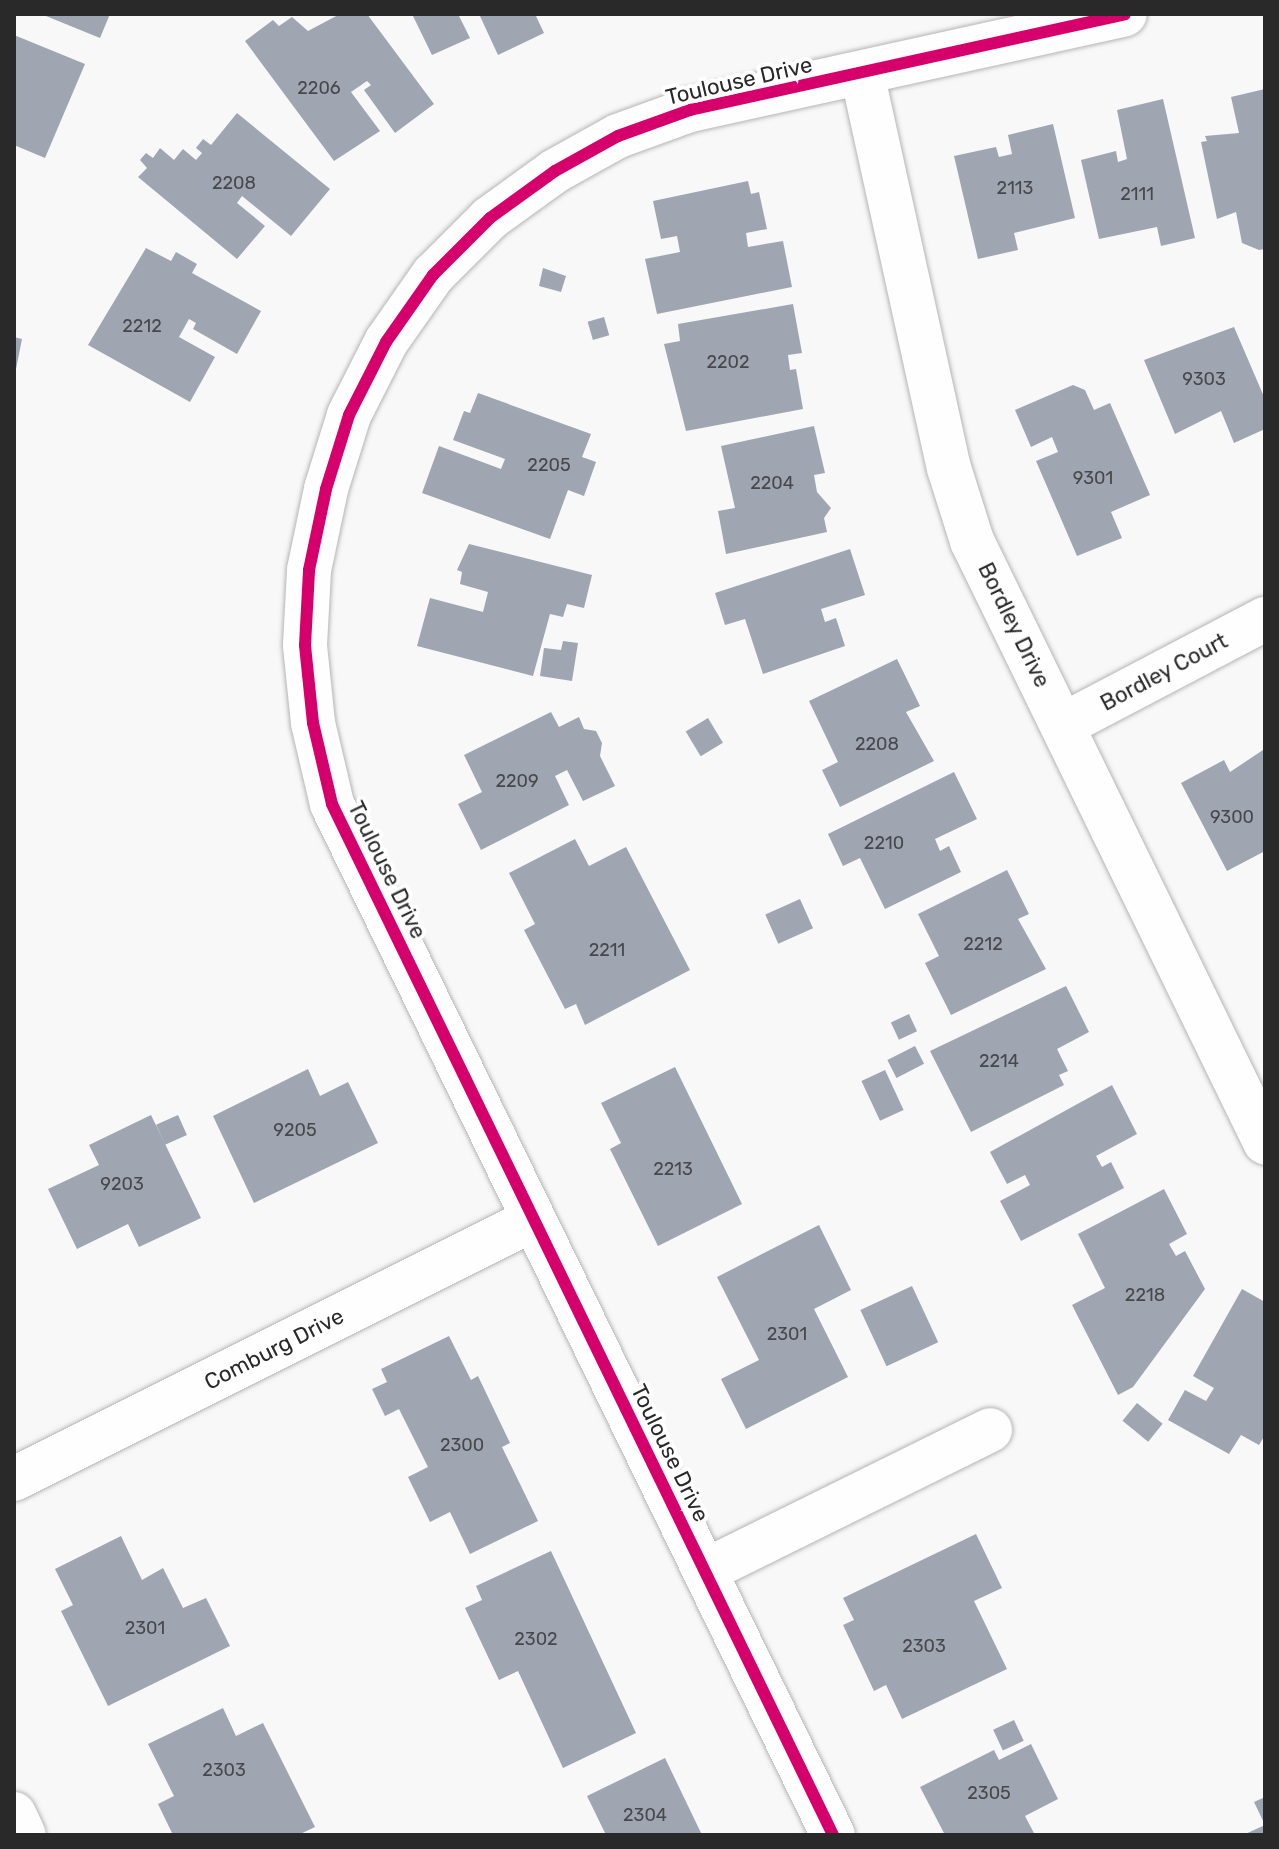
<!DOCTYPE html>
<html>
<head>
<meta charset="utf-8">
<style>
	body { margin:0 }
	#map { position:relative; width:1279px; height:1849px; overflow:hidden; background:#f8f8f9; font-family:Rubik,sans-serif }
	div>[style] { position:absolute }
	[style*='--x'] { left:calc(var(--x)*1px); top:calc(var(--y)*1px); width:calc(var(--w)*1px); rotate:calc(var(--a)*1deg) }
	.building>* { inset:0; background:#a0a5b2; transform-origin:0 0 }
	.roads { filter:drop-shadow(0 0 2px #b5b5b6) drop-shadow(0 0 2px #b5b5b6) }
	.minor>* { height:44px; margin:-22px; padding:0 22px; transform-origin:22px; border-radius:22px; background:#fefefe }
	.cycleway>* { height:12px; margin:-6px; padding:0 6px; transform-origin:6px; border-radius:6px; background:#d6006c }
	span { translate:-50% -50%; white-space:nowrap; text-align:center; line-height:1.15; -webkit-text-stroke:8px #fff; paint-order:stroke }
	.number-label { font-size:18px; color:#47484c }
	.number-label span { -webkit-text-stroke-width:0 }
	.street-label { font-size:22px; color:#29292a }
	.frame { position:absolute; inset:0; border:16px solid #29292a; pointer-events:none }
</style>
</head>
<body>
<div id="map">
	<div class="building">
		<div style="clip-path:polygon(41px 14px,110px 14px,100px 38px)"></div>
		<div style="clip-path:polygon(340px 14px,367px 14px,434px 104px,395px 133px,364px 90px,371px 85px,367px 81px,351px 92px,380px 131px,334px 161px,245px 41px,273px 20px,279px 26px,292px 17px,308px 31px)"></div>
		<div style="clip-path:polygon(412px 14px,458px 14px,470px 38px,432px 55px)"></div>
		<div style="clip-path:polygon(479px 14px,535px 14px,544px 33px,498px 55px)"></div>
		<div style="clip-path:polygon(14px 35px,85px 64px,45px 158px,14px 145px)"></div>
		<div style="clip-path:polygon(1265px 89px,1265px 249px,1259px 250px,1242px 243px,1236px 212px,1217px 219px,1201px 142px,1207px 141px,1205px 136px,1239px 133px,1231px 97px)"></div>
		<div style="clip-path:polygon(1163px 99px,1195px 238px,1161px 246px,1157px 227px,1099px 239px,1081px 160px,1116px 151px,1118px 162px,1127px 159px,1117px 110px)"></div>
		<div style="clip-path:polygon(237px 113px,330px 189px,291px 236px,242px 196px,237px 203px,265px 226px,237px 259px,138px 177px,147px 168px,140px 160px,146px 153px,153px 158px,160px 148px,174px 160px,183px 149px,196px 160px,202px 153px,196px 148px,203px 139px,211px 145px)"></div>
		<div style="clip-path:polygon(1053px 124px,1075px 218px,1014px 233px,1018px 250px,978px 259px,954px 156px,996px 147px,999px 157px,1012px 154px,1008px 135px)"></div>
		<div style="clip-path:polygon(748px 181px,751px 194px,759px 192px,767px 229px,746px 233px,748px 247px,783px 241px,792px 287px,657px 314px,645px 259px,680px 252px,677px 236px,661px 239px,653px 201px)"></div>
		<div style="clip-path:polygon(146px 248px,171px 261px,176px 252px,197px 264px,192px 273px,261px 311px,237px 354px,193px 329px,196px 323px,189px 319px,179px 337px,215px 357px,190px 402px,88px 345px)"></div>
		<div style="clip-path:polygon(543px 268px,566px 276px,561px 292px,539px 286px)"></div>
		<div style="clip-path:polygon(793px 304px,802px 353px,788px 355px,790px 370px,796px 369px,803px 409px,686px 431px,664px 344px,680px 341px,678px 324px)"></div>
		<div style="left:604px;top:317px;width:19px;height:17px;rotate:74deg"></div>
		<div style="clip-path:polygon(1234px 327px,1265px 399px,1265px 429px,1234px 443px,1221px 411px,1175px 434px,1144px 360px)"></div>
		<div style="clip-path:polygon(14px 337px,22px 339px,15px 374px,14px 374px)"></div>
		<div style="clip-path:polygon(1073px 385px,1085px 390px,1094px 410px,1110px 403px,1150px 495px,1111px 512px,1122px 538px,1077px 556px,1036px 461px,1058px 452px,1052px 437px,1031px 447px,1015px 410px)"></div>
		<div style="clip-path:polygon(478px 393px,591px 434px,582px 457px,596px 462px,584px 496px,568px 490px,550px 539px,422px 493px,439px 446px,501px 469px,505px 459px,453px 440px,464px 411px,470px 413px)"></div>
		<div style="clip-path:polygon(814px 426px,825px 473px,814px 475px,817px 492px,831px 508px,824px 518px,827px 532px,726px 554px,718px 511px,735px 508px,721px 446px)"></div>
		<div style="clip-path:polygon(469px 544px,592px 575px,584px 608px,567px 604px,563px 617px,550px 614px,533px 676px,417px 646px,430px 598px,483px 612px,488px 592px,460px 584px,462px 572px,457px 570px)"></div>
		<div style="clip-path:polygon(850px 549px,865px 595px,821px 609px,825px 622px,836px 618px,845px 646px,763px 674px,745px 619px,725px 625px,715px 593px)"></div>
		<div style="clip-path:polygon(563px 641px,578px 643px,572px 681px,540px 676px,544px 648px,561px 650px)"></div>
		<div style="clip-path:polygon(897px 659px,920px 706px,906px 712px,934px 761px,840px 807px,822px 770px,838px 762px,809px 701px)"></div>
		<div style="clip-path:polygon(551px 712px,559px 727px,579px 717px,584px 729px,596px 731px,602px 743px,600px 756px,615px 786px,583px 801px,567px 770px,555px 776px,569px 805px,481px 850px,458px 804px,482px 792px,464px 755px)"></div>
		<div style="left:708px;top:718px;width:29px;height:26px;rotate:59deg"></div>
		<div style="clip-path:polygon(1263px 750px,1265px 851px,1227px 871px,1181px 783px,1224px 760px,1230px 772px)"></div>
		<div style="clip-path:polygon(954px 772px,977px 819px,935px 839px,940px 851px,949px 846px,961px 872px,885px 909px,860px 858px,843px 866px,828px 834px)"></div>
		<div style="clip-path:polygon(575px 839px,589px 866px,626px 847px,690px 970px,585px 1025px,576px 1004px,565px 1009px,524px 930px,535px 924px,509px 873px)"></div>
		<div style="clip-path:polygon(1007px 870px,1029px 914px,1018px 919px,1046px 969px,951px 1015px,925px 963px,939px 956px,918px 914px)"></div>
		<div style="left:800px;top:899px;width:32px;height:38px;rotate:66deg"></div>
		<div style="clip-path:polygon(1066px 986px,1089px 1032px,1057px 1049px,1068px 1071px,1059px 1075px,1064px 1085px,971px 1132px,930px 1051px)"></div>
		<div style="left:909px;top:1014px;width:19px;height:20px;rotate:65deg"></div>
		<div style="left:915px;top:1046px;width:20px;height:31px;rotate:63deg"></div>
		<div style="clip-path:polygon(675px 1067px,742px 1204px,658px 1246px,610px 1149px,621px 1143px,601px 1103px)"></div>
		<div style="clip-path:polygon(308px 1069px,320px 1096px,348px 1082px,378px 1143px,254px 1203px,213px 1116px)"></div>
		<div style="left:885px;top:1070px;width:44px;height:26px;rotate:65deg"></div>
		<div style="clip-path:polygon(1112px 1085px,1137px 1134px,1096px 1156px,1102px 1167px,1111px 1162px,1124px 1188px,1021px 1241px,1000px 1201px,1030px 1185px,1025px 1175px,1007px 1184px,990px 1152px)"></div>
		<div style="clip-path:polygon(151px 1115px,201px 1218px,139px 1247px,128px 1224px,77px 1249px,48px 1189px,99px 1165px,89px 1145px)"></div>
		<div style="left:178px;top:1115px;width:22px;height:24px;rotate:66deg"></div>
		<div style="clip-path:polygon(1164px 1189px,1187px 1234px,1169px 1244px,1176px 1256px,1185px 1251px,1205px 1289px,1133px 1387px,1118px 1395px,1072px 1305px,1105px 1288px,1078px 1234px)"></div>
		<div style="clip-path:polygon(819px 1225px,851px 1290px,814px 1309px,848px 1377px,746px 1429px,721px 1379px,759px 1360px,717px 1277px)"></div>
		<div style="left:912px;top:1286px;width:62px;height:57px;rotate:65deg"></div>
		<div style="clip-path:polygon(1242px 1289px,1265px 1302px,1265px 1435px,1259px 1445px,1241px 1435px,1229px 1454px,1168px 1420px,1185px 1390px,1206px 1401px,1214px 1388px,1193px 1376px)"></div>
		<div style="clip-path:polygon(449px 1336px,471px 1380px,478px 1376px,510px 1443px,502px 1447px,538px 1521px,470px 1554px,450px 1512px,430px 1522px,408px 1477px,428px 1467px,399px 1409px,385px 1416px,372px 1389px,387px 1382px,381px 1369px)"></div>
		<div style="left:1137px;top:1403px;width:33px;height:23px;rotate:39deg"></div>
		<div style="clip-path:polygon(976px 1534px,1002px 1588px,974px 1601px,1007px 1669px,902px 1719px,886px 1685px,874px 1691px,843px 1625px,854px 1620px,843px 1598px)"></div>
		<div style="clip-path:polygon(121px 1536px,142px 1580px,163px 1568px,183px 1608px,206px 1598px,230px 1646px,108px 1706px,61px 1611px,73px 1605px,55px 1569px)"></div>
		<div style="clip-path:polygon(551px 1551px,636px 1733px,563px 1768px,518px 1671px,499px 1680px,465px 1608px,482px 1600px,476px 1586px)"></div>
		<div style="clip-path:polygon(223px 1708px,236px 1736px,263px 1723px,315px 1827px,298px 1835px,173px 1835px,158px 1804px,174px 1796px,148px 1744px)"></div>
		<div style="left:1014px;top:1720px;width:23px;height:23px;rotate:65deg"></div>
		<div style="clip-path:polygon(1031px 1744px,1058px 1799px,1025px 1816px,1035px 1835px,945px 1835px,920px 1787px,994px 1750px,999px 1760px)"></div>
		<div style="clip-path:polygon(665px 1758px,702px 1835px,606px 1835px,587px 1796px)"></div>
		<div style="clip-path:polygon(1265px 1797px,1265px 1835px,1243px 1835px,1265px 1825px,1254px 1802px)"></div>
	</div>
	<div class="roads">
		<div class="minor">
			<div style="--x:862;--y:73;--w:404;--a:77.6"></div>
			<div style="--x:949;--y:468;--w:77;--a:72.5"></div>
			<div style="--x:972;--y:541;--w:669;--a:64.01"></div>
			<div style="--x:1063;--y:725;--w:228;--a:-27.7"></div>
			<div style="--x:14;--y:1479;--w:581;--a:-26.57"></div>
			<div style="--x:705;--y:1571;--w:318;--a:-26.3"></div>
			<div style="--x:14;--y:1814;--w:23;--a:65"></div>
			<div style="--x:833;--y:1835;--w:1146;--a:-115.92"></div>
			<div style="--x:332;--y:804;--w:83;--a:-103.2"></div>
			<div style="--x:313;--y:723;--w:78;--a:-95.9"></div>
			<div style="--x:305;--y:645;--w:75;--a:-86.9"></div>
			<div style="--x:309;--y:570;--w:83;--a:-78.1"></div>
			<div style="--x:326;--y:489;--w:77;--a:-72.7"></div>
			<div style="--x:349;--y:415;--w:82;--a:-63.1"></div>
			<div style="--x:386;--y:342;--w:82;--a:-55"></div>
			<div style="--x:433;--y:275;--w:81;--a:-45"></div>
			<div style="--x:490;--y:218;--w:80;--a:-35.9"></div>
			<div style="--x:555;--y:171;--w:72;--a:-29.1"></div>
			<div style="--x:618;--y:136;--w:77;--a:-19.9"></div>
			<div style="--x:690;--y:110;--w:445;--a:-12.4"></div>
		</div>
	</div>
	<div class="cycleway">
		<div style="--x:833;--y:1835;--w:1146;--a:-115.92"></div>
		<div style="--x:332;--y:804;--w:83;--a:-103.2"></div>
		<div style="--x:313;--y:723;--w:78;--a:-95.9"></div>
		<div style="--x:305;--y:645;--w:75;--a:-86.9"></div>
		<div style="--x:309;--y:570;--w:83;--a:-78.1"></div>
		<div style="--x:326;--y:489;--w:77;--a:-72.7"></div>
		<div style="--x:349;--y:415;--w:82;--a:-63.1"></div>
		<div style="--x:386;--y:342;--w:82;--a:-55"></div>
		<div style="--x:433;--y:275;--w:81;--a:-45"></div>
		<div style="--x:490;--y:218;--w:80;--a:-35.9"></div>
		<div style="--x:555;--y:171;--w:72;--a:-29.1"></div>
		<div style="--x:618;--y:136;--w:77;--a:-19.9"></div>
		<div style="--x:690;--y:110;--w:445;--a:-12.4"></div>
	</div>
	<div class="number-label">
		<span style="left:319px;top:88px">2206</span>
		<span style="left:234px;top:183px">2208</span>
		<span style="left:1015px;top:188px">2113</span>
		<span style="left:1137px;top:194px">2111</span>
		<span style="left:142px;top:326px">2212</span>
		<span style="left:728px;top:362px">2202</span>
		<span style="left:1204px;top:379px">9303</span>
		<span style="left:549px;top:465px">2205</span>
		<span style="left:1093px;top:478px">9301</span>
		<span style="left:772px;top:483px">2204</span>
		<span style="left:877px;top:744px">2208</span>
		<span style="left:517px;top:781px">2209</span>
		<span style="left:1232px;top:817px">9300</span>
		<span style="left:884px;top:843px">2210</span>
		<span style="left:983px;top:944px">2212</span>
		<span style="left:607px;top:950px">2211</span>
		<span style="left:999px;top:1061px">2214</span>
		<span style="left:295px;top:1130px">9205</span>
		<span style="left:673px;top:1169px">2213</span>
		<span style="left:122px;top:1184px">9203</span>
		<span style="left:1145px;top:1295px">2218</span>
		<span style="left:787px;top:1334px">2301</span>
		<span style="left:462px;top:1445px">2300</span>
		<span style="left:145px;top:1628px">2301</span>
		<span style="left:536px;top:1639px">2302</span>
		<span style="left:924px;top:1646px">2303</span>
		<span style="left:224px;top:1770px">2303</span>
		<span style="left:989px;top:1793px">2305</span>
		<span style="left:645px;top:1815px">2304</span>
	</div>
	<div class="street-label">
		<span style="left:739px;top:81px;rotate:-13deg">Toulouse Drive</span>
		<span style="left:1014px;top:625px;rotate:64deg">Bordley Drive</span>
		<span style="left:1164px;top:672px;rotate:-28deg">Bordley Court</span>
		<span style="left:387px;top:870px;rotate:64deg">Toulouse Drive</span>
		<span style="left:274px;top:1349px;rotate:-27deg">Comburg Drive</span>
		<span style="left:670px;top:1453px;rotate:64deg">Toulouse Drive</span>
	</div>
	<div class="frame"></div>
</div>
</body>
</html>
